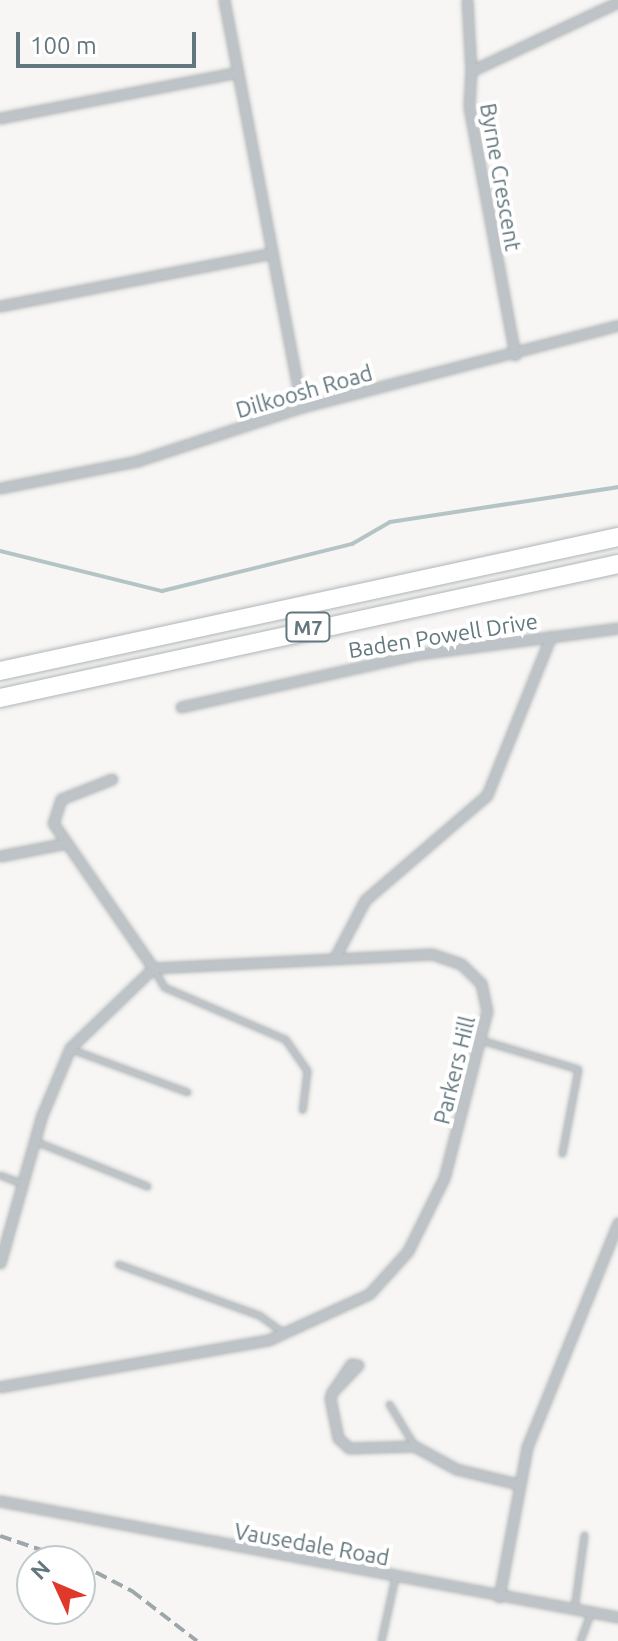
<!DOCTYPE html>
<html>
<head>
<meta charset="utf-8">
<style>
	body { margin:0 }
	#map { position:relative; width:618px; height:1641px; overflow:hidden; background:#f7f6f4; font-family:Ubuntu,sans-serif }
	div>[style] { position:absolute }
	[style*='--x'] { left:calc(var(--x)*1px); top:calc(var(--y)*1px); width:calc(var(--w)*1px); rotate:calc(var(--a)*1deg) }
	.stream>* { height:4px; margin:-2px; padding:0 2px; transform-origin:2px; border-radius:2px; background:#b4c4c5 }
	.roads { filter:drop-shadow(0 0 2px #b1b6b9) drop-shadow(0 0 2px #b1b6b9) }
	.lane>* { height:5px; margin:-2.5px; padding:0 2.5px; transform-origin:2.5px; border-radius:2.5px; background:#bdc3c6 }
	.street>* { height:9px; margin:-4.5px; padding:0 4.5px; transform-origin:4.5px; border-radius:4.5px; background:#bdc3c6 }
	.highway>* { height:18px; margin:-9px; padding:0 9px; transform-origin:9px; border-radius:9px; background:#fff }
	.rail>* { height:4px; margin-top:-2px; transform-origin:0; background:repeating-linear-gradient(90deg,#9da7aa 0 12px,transparent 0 18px) }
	span { translate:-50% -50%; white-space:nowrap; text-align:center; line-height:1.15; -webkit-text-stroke:8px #fff; paint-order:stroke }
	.shield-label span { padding:2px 6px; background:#fff; border:2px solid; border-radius:6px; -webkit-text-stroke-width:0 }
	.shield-label { font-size:20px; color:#62777e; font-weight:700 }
	.street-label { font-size:22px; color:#62777e }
	.north { position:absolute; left:16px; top:1545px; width:80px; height:80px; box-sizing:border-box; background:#fff; border:2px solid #c0c9cb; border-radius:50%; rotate:314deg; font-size:22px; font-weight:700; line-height:32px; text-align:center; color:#62777e }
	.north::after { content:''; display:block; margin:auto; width:28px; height:36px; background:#df392b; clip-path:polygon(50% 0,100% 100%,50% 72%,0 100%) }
	.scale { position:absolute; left:16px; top:32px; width:180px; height:36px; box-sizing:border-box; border:4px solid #62777e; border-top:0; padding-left:10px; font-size:24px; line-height:28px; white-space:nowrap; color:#62777e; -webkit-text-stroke:6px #fff; paint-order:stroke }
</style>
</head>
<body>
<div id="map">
	<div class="stream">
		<div style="--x:0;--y:551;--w:167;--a:13.9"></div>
		<div style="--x:162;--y:591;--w:196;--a:-13.9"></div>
		<div style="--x:352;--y:544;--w:44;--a:-30.1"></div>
		<div style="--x:390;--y:522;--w:231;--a:-8.7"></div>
	</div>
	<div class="roads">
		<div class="lane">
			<div style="--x:153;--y:968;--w:22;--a:60"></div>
			<div style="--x:164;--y:987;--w:132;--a:23.3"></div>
			<div style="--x:285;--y:1039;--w:39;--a:55"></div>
			<div style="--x:307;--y:1071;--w:39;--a:97"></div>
			<div style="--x:481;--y:1040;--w:101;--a:16.6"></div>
			<div style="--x:578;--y:1069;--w:86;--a:100.8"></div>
			<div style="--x:71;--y:1049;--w:124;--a:20.3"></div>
			<div style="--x:35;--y:1141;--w:121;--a:21.9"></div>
			<div style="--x:0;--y:1175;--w:22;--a:21"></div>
			<div style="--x:118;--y:1264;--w:150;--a:19.9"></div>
			<div style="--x:259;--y:1315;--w:29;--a:36"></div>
			<div style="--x:389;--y:1404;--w:48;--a:58.6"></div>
			<div style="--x:574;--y:1609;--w:75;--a:-82.3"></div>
			<div style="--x:381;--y:1641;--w:66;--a:-77.7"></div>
			<div style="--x:580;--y:1641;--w:30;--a:-70"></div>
		</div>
		<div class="street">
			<div style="--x:224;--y:0;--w:414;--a:79.2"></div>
			<div style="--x:467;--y:0;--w:71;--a:86.8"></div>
			<div style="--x:0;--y:118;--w:242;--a:-10.9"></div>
			<div style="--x:0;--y:306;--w:277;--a:-11"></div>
			<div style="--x:515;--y:355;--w:253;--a:-100.5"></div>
			<div style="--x:469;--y:106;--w:35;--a:-87"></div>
			<div style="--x:471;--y:71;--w:162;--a:-25.1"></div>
			<div style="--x:0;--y:488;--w:140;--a:-11.1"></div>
			<div style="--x:137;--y:461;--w:174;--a:-18.1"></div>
			<div style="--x:302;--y:407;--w:326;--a:-14.5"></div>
			<div style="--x:181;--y:707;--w:244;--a:-12.6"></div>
			<div style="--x:419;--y:654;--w:201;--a:-7.4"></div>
			<div style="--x:112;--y:779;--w:55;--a:158.6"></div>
			<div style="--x:61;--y:799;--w:25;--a:108"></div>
			<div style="--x:53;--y:823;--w:176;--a:55.4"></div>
			<div style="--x:0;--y:856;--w:68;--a:-11"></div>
			<div style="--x:335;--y:957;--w:64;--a:-62.2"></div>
			<div style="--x:365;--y:900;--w:161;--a:-40.7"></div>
			<div style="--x:487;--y:795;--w:171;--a:-68.1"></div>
			<div style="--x:0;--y:1263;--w:154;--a:-74.2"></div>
			<div style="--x:42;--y:1115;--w:73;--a:-67.3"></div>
			<div style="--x:70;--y:1048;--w:115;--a:-43.9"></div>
			<div style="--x:153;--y:968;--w:279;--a:-2.9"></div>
			<div style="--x:432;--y:954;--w:31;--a:19"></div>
			<div style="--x:461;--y:964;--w:28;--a:44"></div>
			<div style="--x:481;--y:983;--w:29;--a:78"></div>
			<div style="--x:487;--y:1011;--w:172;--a:104.4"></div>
			<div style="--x:444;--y:1178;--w:81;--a:116.3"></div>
			<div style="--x:408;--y:1251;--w:58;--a:132.2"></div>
			<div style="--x:369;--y:1294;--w:111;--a:155.5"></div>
			<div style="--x:268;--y:1340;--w:272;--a:170.1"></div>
			<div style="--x:332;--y:1392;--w:37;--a:-46"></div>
			<div style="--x:358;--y:1365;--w:7;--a:-172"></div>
			<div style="--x:351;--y:1364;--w:34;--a:124"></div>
			<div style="--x:332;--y:1392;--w:6;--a:108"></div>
			<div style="--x:330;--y:1398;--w:41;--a:78.7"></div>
			<div style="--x:338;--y:1438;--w:15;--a:42"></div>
			<div style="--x:349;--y:1448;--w:65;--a:-1.8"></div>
			<div style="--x:414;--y:1446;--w:48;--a:28.7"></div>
			<div style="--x:456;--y:1469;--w:64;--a:13.6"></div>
			<div style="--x:0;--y:1501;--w:629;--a:10.63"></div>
			<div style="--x:499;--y:1597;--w:153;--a:-79.4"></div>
			<div style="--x:527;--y:1447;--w:242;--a:-67.9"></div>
		</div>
		<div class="highway">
			<div style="--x:0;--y:671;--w:632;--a:-12.23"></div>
			<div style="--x:0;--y:698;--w:632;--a:-12.23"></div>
		</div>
	</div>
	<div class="rail">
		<div style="--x:0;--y:1536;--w:78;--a:18.7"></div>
		<div style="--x:80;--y:1564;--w:59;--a:27.4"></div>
		<div style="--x:132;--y:1591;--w:82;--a:37.6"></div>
	</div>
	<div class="shield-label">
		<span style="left:308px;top:627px">M7</span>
	</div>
	<div class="street-label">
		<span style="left:501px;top:177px;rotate:80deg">Byrne Crescent</span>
		<span style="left:304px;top:391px;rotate:-16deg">Dilkoosh Road</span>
		<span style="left:443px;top:635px;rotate:-9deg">Baden Powell Drive</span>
		<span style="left:454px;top:1070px;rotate:-76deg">Parkers Hill</span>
		<span style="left:312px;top:1544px;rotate:10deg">Vausedale Road</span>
	</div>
	<div class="north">N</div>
	<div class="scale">100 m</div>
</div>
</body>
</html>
